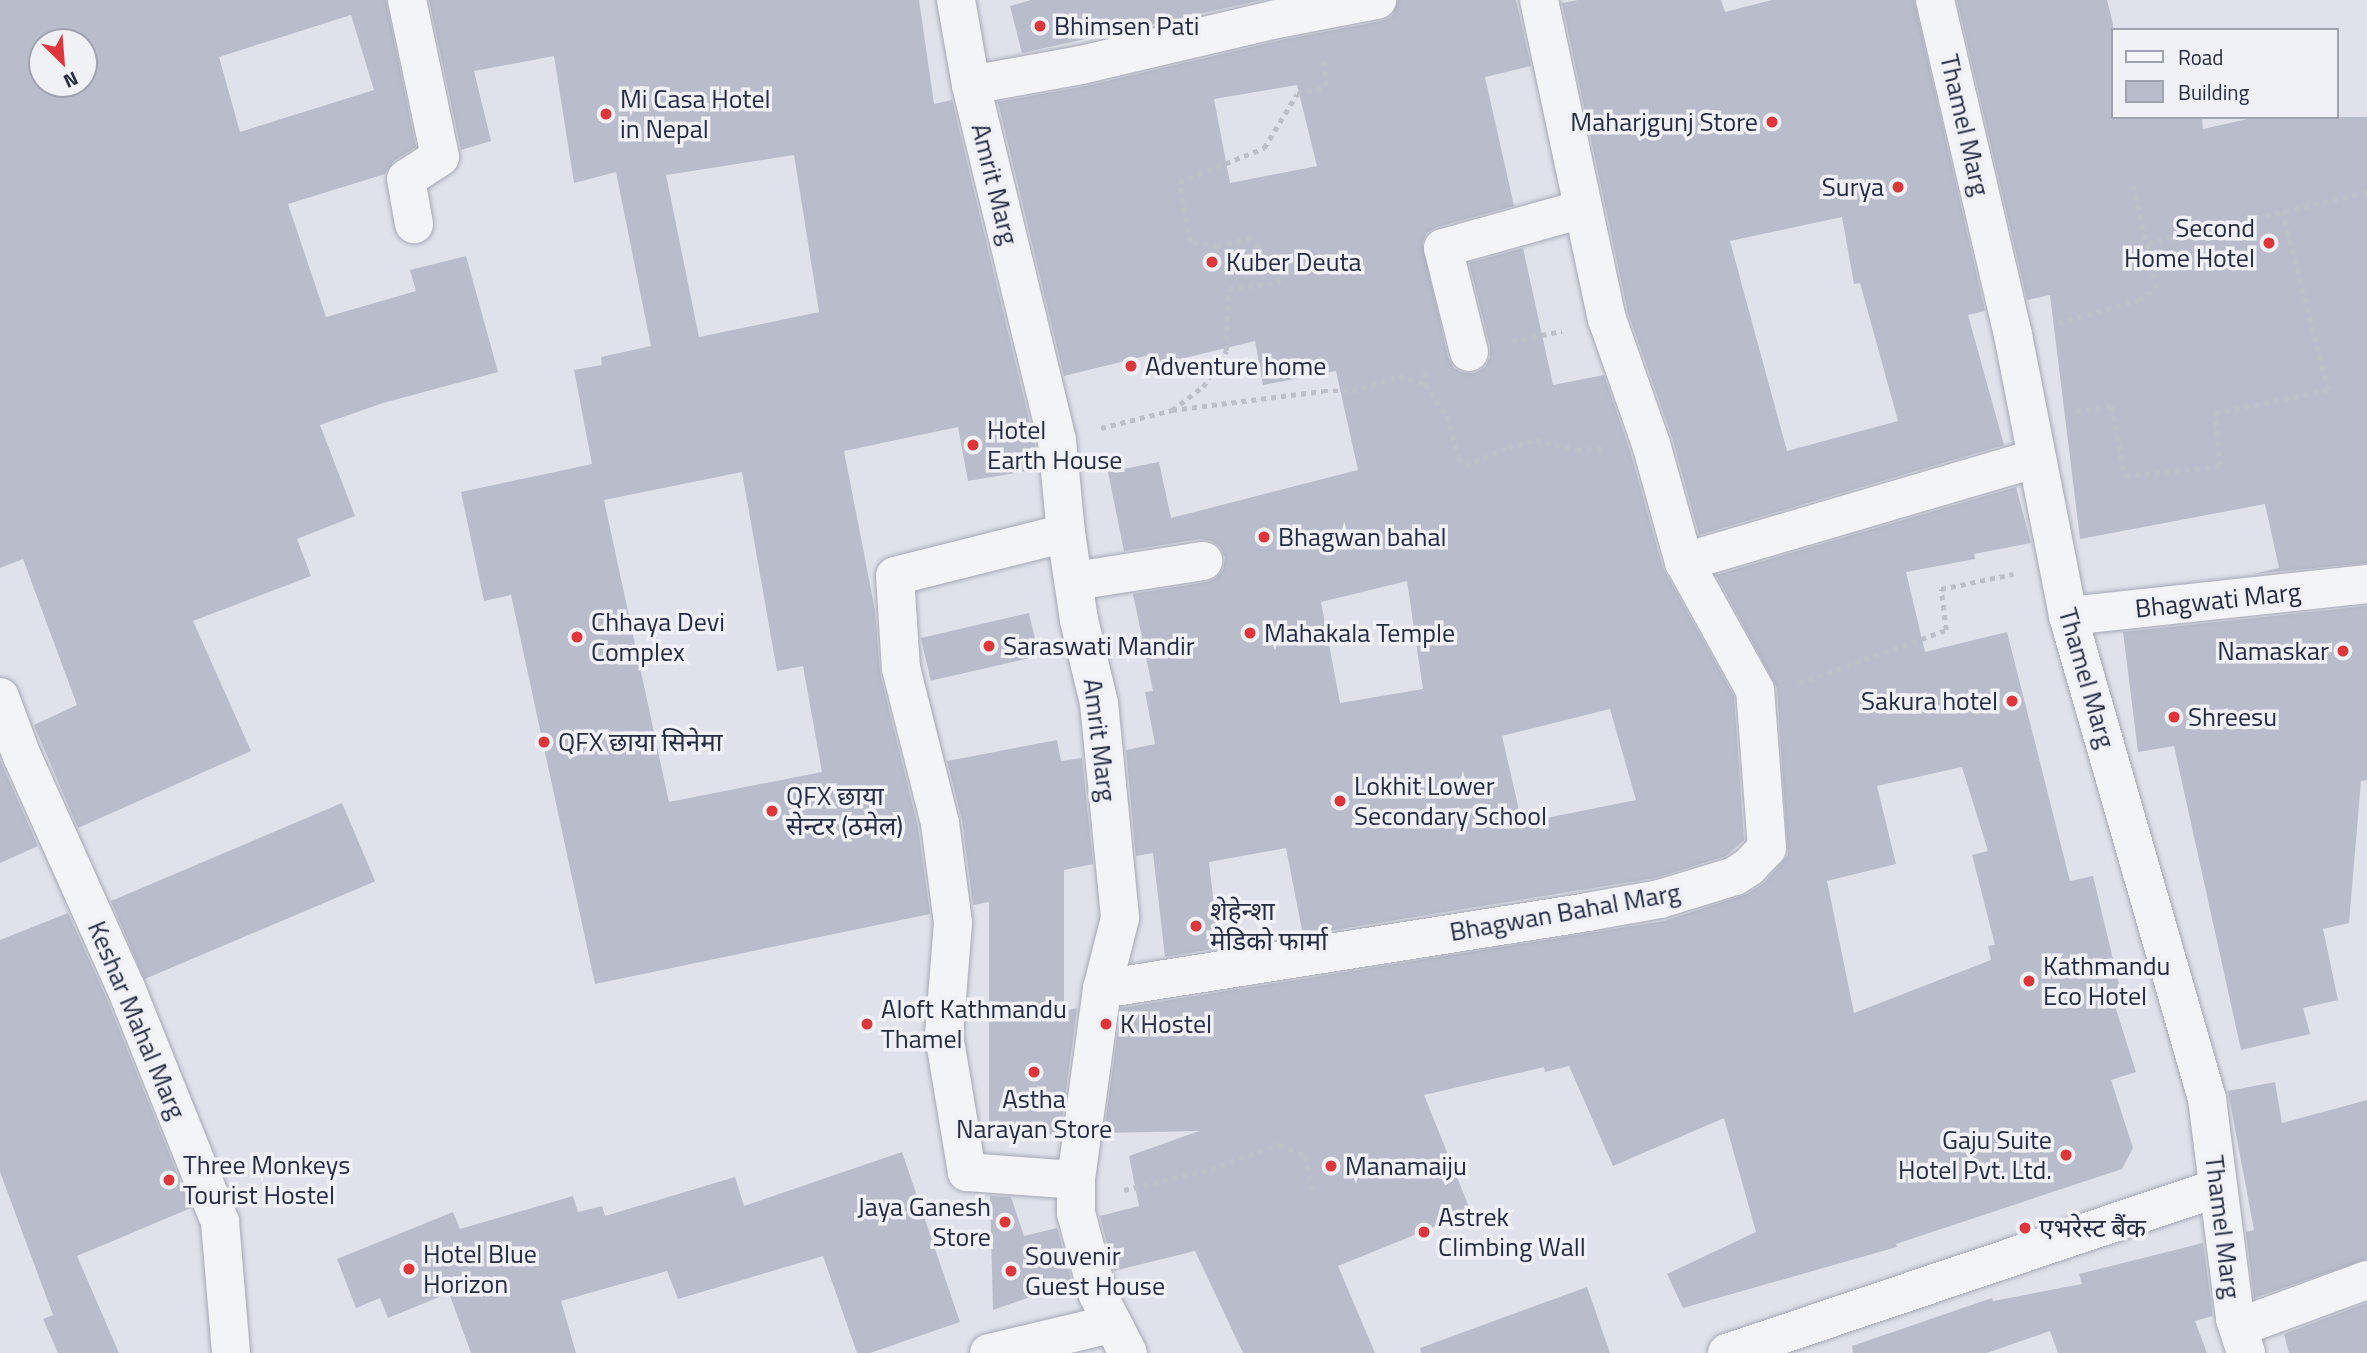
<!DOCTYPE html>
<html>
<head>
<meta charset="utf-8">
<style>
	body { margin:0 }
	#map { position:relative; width:2367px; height:1353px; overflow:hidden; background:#dfe2ea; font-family:"Titillium Web","Noto Sans Devanagari",sans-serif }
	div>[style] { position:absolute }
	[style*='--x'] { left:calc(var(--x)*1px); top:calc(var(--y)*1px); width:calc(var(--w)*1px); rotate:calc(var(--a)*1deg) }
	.building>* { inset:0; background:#b9bdcb; transform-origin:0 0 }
	.path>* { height:4.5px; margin-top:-2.25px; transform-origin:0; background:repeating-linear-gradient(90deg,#bdc0c9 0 5px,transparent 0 10px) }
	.roads { filter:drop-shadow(0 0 2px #a4a8b5) drop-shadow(0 0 2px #a4a8b5) }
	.minor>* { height:38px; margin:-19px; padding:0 19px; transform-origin:19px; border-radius:19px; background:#f2f4f8 }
	.dots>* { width:19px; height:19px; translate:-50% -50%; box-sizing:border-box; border:4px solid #eff1f7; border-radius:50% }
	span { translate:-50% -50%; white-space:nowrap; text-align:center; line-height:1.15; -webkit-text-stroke:7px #eff1f7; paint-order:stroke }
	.poi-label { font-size:26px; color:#262d43 }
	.left { translate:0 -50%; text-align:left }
	.right { translate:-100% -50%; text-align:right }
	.street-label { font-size:26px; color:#262d43 }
	.legend { position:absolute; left:2111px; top:28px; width:228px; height:91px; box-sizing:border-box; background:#eff1f7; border:2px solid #9fa3af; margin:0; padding:9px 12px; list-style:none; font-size:21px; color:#262d43 }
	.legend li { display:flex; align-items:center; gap:14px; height:35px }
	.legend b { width:35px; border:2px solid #9fa3af }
	.north { position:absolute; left:28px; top:28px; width:70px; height:70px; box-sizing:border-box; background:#eff1f7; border:2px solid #9fa3af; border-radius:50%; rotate:155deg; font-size:19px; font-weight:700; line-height:28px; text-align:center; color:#262d43 }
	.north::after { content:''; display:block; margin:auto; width:24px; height:32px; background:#de363a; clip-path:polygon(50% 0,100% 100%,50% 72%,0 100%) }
</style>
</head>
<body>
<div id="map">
	<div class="building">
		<div style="clip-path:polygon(evenodd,0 0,386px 0,416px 147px,394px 161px,385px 174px,288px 204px,326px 317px,416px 291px,410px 270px,466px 256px,498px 372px,383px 403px,320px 425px,355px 516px,297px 539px,311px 576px,193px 621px,251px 751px,78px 828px,34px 725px,77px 705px,23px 559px,0 568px,0 0,351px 15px,374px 90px,240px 132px,219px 57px,351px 15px,0 0,42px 42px,84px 42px,84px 84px,42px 84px,42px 42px)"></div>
		<div style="clip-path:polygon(evenodd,429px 0,919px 0,934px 104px,952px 100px,1035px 444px,1038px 469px,968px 481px,958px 427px,844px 451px,875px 610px,880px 673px,918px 827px,930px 914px,595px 984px,511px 595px,484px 601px,461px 492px,592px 464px,574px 370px,602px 365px,601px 357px,651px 346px,616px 172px,574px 183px,554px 56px,474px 71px,491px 141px,461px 150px,429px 0,794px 155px,819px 312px,699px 337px,666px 175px,794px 155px,429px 0,742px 472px,777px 671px,803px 666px,822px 772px,669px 802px,604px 500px,742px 472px)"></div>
		<div style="clip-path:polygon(1031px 0,1262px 0,1022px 53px,1010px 6px)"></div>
		<div style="clip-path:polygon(evenodd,1398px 0,1516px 0,1531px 66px,1485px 77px,1514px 206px,1437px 227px,1427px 233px,1422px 243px,1448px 357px,1454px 368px,1464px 373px,1475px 373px,1485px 367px,1490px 357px,1490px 347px,1469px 263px,1523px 248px,1553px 385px,1604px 375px,1630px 451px,1663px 568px,1734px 696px,1744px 840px,1726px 856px,1655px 878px,1303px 935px,1286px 848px,1209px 862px,1219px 948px,1165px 957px,1153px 853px,1136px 856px,1126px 750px,1155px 744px,1145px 692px,1153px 691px,1133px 594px,1207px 582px,1216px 578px,1223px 569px,1225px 558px,1220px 547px,1211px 541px,1200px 539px,1124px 551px,1108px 472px,1159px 462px,1171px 518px,1358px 470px,1336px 371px,1263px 385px,1255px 341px,1151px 366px,1149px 355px,1064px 376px,998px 102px,1086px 86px,1282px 40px,1381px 21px,1392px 16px,1398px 0,1297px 85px,1317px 166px,1230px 183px,1214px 99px,1297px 85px,1398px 0,1407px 581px,1423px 689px,1340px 703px,1321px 602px,1407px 581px,1398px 0,1610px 709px,1636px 800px,1522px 823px,1502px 736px,1610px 709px)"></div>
		<div style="clip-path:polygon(evenodd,1578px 0,1721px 0,1725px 12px,1772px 0,1914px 0,1985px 311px,1968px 315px,2004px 445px,1699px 535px,1672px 437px,1628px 313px,1562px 3px,1578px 0,1842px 217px,1854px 284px,1860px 283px,1898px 421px,1787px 451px,1730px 241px,1842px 217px)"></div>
		<div style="clip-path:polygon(1957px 0,2107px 0,2113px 24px,2113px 117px,2202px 117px,2203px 129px,2256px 117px,2367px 117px,2367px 563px,2253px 574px,2279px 568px,2265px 504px,2080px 539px,2050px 295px,2027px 300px)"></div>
		<div style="clip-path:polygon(evenodd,2016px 487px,2031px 543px,1974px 554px,1975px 559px,1906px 572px,1925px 652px,2007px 632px,2070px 881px,2093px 876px,2123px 1001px,2114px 1003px,2136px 1072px,2111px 1080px,2133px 1148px,2122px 1169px,1896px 1244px,1897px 1247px,1683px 1308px,1667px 1274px,1756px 1232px,1724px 1118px,1613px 1166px,1569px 1066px,1545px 1072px,1544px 1067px,1424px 1095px,1471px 1212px,1338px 1266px,1375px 1353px,1243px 1353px,1195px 1251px,1114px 1271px,1100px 1216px,1139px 1206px,1129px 1156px,1199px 1131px,1104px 1133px,1121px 1008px,1664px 921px,1747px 894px,1765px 882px,1788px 855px,1777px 688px,1716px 575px,2016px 487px,1962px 767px,1988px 851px,1972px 855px,1995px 945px,1988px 946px,1991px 960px,1854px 1013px,1827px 881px,1896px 864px,1877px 786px,1962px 767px)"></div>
		<div style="clip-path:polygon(2367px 606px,2367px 780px,2361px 781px,2349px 923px,2323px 929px,2338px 1000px,2303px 1008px,2310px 1034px,2241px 1050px,2174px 746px,2138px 752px,2123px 632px)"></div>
		<div style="left:1029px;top:613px;width:44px;height:111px;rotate:77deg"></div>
		<div style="clip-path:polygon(1057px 740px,1061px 761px,1082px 758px,1093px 864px,1064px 870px,1064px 1011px,1077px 1008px,1060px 1134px,989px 1136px,989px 902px,973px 905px,962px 820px,947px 761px)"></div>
		<div style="clip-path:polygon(0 760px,38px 846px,0 863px)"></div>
		<div style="left:342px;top:803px;width:85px;height:251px;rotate:67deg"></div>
		<div style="clip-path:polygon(68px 913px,106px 997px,191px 1208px,77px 1256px,119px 1353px,58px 1353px,43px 1319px,53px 1315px,0 1172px,0 940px)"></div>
		<div style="clip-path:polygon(2275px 1082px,2282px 1123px,2367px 1100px,2367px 1259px,2254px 1298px,2246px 1232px,2254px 1230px,2228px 1091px)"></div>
		<div style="clip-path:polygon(902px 1152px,960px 1322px,870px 1353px,857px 1353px,823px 1256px,678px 1299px,667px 1271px,561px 1301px,576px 1353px,471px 1353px,449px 1293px,388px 1318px,380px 1298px,356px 1308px,337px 1259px,453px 1212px,460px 1229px,573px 1196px,578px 1212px,602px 1206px,605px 1216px,735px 1177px,744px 1206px)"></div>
		<div style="clip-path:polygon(990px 1196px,1011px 1197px,1024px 1236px,1057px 1228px,1072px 1282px,1043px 1289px,1044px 1292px,993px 1310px)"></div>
		<div style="clip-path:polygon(2203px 1243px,2213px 1316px,2195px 1321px,2207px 1353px,2058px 1353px,2050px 1331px,1987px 1353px,1853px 1353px,1852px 1346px,1992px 1298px,1993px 1301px,2082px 1284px,2079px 1274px)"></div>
		<div style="clip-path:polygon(1587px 1287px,1610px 1353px,1421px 1353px,1420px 1348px)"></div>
		<div style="clip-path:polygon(2367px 1303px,2367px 1353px,2289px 1353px,2284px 1334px)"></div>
	</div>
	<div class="path">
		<div style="--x:2148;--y:243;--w:225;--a:-13.1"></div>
		<div style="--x:2058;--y:323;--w:84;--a:-15.9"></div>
		<div style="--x:2139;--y:300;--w:21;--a:-35"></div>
		<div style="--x:2156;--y:288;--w:109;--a:-102.8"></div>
		<div style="--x:1512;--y:341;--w:51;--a:-11.3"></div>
		<div style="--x:1426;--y:372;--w:12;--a:95"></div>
		<div style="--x:1425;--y:384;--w:39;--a:55"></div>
		<div style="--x:1447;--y:416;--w:45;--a:74.4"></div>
		<div style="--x:1459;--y:459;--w:9;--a:49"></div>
		<div style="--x:1465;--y:466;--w:47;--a:-23.8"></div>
		<div style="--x:1508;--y:447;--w:29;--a:-14"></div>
		<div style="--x:1536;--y:440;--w:42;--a:13.7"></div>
		<div style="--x:1577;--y:450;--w:27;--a:-4"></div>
		<div style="--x:1172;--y:410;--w:39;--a:-37"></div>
		<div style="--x:1203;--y:387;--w:43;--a:-57.4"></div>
		<div style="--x:1226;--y:351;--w:62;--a:-88.2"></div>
		<div style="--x:1228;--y:289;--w:52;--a:-7.7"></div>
		<div style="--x:1280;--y:282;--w:53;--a:-123.4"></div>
		<div style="--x:1251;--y:238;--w:34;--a:166"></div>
		<div style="--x:1218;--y:246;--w:28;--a:-172"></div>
		<div style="--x:1190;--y:242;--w:61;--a:-100.4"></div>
		<div style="--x:1179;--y:182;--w:92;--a:-21.8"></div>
		<div style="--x:1264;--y:148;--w:63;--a:-58.6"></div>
		<div style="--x:1297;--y:94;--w:30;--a:-15"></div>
		<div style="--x:1326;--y:86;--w:28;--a:-96"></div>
		<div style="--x:2076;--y:411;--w:36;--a:-8"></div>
		<div style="--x:2112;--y:406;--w:71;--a:79.5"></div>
		<div style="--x:2125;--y:476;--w:96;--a:-6"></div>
		<div style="--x:2220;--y:466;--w:53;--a:-95.4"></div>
		<div style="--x:2215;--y:413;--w:115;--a:-11.5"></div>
		<div style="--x:2328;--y:390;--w:184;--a:-104.5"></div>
		<div style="--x:1101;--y:428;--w:73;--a:-14.2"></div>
		<div style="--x:1172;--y:410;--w:152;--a:-7.2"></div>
		<div style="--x:1323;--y:391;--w:29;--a:0"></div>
		<div style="--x:1352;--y:391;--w:49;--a:-17.7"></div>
		<div style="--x:1399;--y:376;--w:27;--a:17"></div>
		<div style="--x:1799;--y:683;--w:156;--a:-19.8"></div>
		<div style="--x:1946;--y:630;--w:41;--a:-97"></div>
		<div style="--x:1941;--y:589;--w:74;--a:-11.8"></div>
		<div style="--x:1124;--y:1190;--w:89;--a:-13.6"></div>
		<div style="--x:1211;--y:1169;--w:73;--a:-19.9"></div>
		<div style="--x:1280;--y:1144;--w:28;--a:26"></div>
		<div style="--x:1305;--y:1156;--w:37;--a:77"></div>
	</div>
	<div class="roads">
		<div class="minor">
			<div style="--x:407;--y:0;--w:160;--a:78.1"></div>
			<div style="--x:440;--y:157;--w:40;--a:147.1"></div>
			<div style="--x:406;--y:179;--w:46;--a:79.9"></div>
			<div style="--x:956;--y:0;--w:86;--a:80"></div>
			<div style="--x:971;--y:85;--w:365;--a:76.4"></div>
			<div style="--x:1057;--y:440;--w:93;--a:84.5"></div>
			<div style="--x:1066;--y:533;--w:88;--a:81.5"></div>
			<div style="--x:1079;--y:620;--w:85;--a:76.5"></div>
			<div style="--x:1099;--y:703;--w:216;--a:84.4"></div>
			<div style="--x:1120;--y:918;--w:73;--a:104.2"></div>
			<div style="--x:1102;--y:989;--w:193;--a:97.8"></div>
			<div style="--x:1076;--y:1180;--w:33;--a:90"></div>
			<div style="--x:1076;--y:1213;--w:85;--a:75"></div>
			<div style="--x:1098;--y:1295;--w:65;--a:62.7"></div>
			<div style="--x:1539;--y:0;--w:326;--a:78"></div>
			<div style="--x:1607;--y:319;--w:133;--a:70.6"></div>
			<div style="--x:1651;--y:444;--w:123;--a:74.4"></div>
			<div style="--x:1935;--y:0;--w:344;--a:76.9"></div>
			<div style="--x:2013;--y:335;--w:286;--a:78.9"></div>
			<div style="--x:2068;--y:616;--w:503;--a:73.94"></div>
			<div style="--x:2207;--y:1099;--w:222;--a:82.7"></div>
			<div style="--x:2235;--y:1319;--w:36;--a:72"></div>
			<div style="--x:971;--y:85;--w:112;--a:-10.3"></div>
			<div style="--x:1081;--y:65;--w:201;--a:-13.2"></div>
			<div style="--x:1277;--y:19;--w:102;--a:-10.8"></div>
			<div style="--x:1469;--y:352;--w:107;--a:-104"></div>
			<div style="--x:1443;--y:248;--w:145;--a:-15.6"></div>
			<div style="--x:1066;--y:533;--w:176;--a:165.9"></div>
			<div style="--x:895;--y:576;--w:92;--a:86.3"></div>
			<div style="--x:901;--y:668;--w:160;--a:75.9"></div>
			<div style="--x:940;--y:823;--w:101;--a:82.6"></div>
			<div style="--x:953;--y:923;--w:112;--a:94.6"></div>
			<div style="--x:944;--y:1035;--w:139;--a:80.5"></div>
			<div style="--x:967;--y:1172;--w:109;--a:4.2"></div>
			<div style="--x:1075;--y:581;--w:130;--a:-8.9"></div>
			<div style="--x:2068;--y:616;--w:301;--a:-6.1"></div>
			<div style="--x:0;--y:697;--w:63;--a:69.6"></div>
			<div style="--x:22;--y:756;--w:254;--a:65.9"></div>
			<div style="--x:126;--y:988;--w:252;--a:68.1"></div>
			<div style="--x:220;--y:1222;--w:131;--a:85.2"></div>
			<div style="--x:1102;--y:989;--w:491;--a:-9"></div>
			<div style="--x:1587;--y:912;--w:74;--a:-10.1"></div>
			<div style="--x:1660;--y:899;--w:78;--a:-17"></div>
			<div style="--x:1735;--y:876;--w:17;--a:-33"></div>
			<div style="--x:1749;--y:867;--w:26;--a:-47"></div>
			<div style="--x:1767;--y:848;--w:158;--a:-94.3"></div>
			<div style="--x:1755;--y:690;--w:146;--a:-119"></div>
			<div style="--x:1684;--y:562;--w:368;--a:-16.4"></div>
			<div style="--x:2239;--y:1327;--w:136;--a:-20.2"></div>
			<div style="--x:989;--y:1353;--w:125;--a:-13.4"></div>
			<div style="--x:1727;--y:1353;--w:517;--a:-18.61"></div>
		</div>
	</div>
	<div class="dots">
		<div style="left:1040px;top:26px;background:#de363a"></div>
		<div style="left:606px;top:114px;background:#de363a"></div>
		<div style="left:1772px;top:122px;background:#de363a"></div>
		<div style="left:1898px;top:187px;background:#de363a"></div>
		<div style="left:2269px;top:243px;background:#de363a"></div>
		<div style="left:1212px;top:262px;background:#de363a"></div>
		<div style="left:1131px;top:366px;background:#de363a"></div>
		<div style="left:973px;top:445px;background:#de363a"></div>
		<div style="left:1264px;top:537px;background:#de363a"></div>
		<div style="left:1250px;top:633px;background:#de363a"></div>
		<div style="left:577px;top:637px;background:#de363a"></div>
		<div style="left:989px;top:646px;background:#de363a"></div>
		<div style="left:2343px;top:651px;background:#de363a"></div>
		<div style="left:2012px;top:701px;background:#de363a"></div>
		<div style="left:2174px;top:717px;background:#de363a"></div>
		<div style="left:544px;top:742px;background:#de363a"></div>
		<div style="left:1340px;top:801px;background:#de363a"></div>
		<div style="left:772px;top:811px;background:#de363a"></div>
		<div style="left:1196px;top:926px;background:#de363a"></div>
		<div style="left:2029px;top:981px;background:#de363a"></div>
		<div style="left:867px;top:1024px;background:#de363a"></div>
		<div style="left:1106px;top:1024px;background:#de363a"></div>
		<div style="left:1034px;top:1072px;background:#de363a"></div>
		<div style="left:2066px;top:1155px;background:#de363a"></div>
		<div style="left:1331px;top:1166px;background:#de363a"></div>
		<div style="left:169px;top:1180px;background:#de363a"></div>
		<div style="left:1005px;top:1222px;background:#de363a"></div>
		<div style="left:2025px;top:1228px;background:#de363a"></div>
		<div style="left:1424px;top:1232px;background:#de363a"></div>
		<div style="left:409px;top:1269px;background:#de363a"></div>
		<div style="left:1011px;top:1271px;background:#de363a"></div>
	</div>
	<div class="poi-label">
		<span class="left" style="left:1054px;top:26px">Bhimsen Pati</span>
		<span class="left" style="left:620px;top:114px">Mi Casa Hotel<br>in Nepal</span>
		<span class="right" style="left:1758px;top:122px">Maharjgunj Store</span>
		<span class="right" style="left:1884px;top:187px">Surya</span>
		<span class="right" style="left:2255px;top:243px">Second<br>Home Hotel</span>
		<span class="left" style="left:1226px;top:262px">Kuber Deuta</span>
		<span class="left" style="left:1145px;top:366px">Adventure home</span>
		<span class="left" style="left:987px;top:445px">Hotel<br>Earth House</span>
		<span class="left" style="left:1278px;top:537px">Bhagwan bahal</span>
		<span class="left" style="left:591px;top:637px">Chhaya Devi<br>Complex</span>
		<span class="left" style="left:1264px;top:633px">Mahakala Temple</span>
		<span class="left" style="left:1003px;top:646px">Saraswati Mandir</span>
		<span class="right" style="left:2329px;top:651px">Namaskar</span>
		<span class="right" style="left:1998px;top:701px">Sakura hotel</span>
		<span class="left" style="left:2188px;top:717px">Shreesu</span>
		<span class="left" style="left:558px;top:742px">QFX छाया सिनेमा</span>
		<span class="left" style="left:1354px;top:801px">Lokhit Lower<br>Secondary School</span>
		<span class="left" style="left:786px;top:811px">QFX छाया<br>सेन्टर (ठमेल)</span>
		<span class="left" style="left:1210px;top:926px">शेहेन्शा<br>मेडिको फार्मा</span>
		<span class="left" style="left:2043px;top:981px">Kathmandu<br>Eco Hotel</span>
		<span class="left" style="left:881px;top:1024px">Aloft Kathmandu<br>Thamel</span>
		<span class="left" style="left:1120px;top:1024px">K Hostel</span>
		<span style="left:1034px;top:1114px">Astha<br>Narayan Store</span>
		<span class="right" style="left:2052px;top:1155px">Gaju Suite<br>Hotel Pvt. Ltd.</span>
		<span class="left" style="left:183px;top:1180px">Three Monkeys<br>Tourist Hostel</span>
		<span class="left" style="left:1345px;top:1166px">Manamaiju</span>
		<span class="right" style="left:991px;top:1222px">Jaya Ganesh<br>Store</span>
		<span class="left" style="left:1438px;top:1232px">Astrek<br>Climbing Wall</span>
		<span class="left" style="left:2039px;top:1228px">एभरेस्ट बैंक</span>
		<span class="left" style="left:423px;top:1269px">Hotel Blue<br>Horizon</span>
		<span class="left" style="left:1025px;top:1271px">Souvenir<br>Guest House</span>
	</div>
	<div class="street-label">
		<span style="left:1965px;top:125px;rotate:77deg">Thamel Marg</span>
		<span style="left:995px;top:184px;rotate:76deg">Amrit Marg</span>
		<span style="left:2218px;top:600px;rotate:-6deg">Bhagwati Marg</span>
		<span style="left:2087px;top:678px;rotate:74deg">Thamel Marg</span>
		<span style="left:1100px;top:740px;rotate:83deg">Amrit Marg</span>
		<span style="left:1565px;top:912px;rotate:-10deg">Bhagwan Bahal Marg</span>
		<span style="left:137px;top:1020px;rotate:67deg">Keshar Mahal Marg</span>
		<span style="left:2223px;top:1227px;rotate:83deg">Thamel Marg</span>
	</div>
	<ul class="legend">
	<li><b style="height:9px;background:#f2f4f8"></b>Road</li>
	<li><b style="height:19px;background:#b9bdcb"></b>Building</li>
	</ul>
	<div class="north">N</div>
</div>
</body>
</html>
